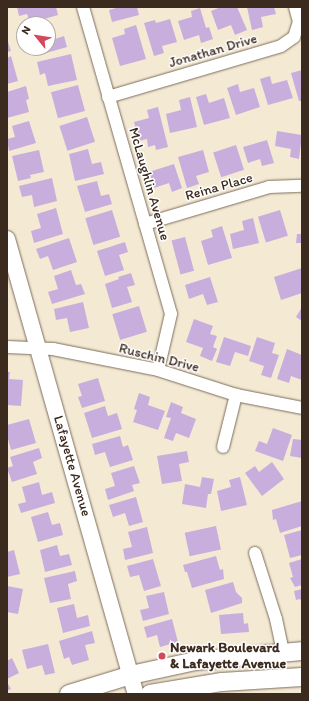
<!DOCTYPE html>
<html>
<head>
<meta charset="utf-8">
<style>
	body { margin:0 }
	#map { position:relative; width:309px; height:701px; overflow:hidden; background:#f4e9d3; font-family:Itim,sans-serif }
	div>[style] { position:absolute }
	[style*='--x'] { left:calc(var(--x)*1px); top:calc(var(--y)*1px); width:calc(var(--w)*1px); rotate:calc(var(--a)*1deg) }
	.building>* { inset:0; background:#c8aedd; transform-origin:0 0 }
	.roads { filter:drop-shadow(0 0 1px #7c6d5d) drop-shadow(0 0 1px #7c6d5d) }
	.street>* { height:12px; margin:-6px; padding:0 6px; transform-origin:6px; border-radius:6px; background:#fff }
	.secondary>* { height:16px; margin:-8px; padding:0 8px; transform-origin:8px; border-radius:8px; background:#fff }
	.primary>* { height:18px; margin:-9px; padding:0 9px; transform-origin:9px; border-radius:9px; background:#fff }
	.dots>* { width:11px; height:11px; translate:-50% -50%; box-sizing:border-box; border:2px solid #fff; border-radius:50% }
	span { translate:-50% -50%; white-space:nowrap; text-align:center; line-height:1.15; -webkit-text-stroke:3px #fff; paint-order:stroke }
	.street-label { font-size:14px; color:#3b2a1e }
	.poi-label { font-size:14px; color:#3b2a1e; font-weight:700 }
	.left { translate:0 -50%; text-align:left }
	.frame { position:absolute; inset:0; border:8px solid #3b2a1e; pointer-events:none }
	.north { position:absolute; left:16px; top:16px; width:40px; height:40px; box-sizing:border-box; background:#fff; border:1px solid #b1aaa5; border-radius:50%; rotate:300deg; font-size:11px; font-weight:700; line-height:16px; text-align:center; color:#3b2a1e }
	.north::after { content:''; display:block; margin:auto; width:14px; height:18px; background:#d1495b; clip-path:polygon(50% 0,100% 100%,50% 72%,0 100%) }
</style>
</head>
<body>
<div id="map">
	<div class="building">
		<div style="clip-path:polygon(17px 7px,56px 7px,58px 15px,30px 23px,27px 14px,19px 16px)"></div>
		<div style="clip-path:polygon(115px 7px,137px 7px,139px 15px,112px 22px,109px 10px,116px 8px)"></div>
		<div style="clip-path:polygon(221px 7px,237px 7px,247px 30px,235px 35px,231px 25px,218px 30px,211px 11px)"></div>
		<div style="clip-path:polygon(247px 7px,274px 7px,276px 14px,261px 17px,263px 27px,252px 30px)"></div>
		<div style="clip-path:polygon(200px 8px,206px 28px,209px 27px,213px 39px,201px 43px,199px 35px,184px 40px,178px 21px,192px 17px,191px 11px)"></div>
		<div style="clip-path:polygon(170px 19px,177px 42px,162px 46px,164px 53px,154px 56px,144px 23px,155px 20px,156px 23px)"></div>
		<div style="clip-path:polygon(48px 23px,51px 23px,55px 39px,64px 36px,67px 47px,39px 55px,37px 48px,48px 48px)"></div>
		<div style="clip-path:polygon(136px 25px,146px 59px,120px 66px,112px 38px,125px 34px,124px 29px)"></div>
		<div style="clip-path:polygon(7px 39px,11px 51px,7px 52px)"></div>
		<div style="clip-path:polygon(71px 54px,77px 80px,48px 86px,45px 73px,40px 75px,37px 62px)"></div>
		<div style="clip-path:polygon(11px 56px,18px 81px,7px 84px,7px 58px)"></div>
		<div style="clip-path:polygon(302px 70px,302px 101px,299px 101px,291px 73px)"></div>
		<div style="clip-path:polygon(270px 76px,272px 84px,287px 80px,293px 98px,268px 105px,260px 79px)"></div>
		<div style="clip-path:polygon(238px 84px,240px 92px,254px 88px,260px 107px,236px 115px,227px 88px)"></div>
		<div style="left:78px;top:85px;width:27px;height:28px;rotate:75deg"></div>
		<div style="clip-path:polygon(26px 86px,29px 99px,26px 100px,29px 112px,7px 118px,7px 92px)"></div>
		<div style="clip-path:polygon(206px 94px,209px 103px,224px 98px,230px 118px,204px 125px,196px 97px)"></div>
		<div style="clip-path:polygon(190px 97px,197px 127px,170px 133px,166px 114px,181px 110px,179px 100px)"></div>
		<div style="clip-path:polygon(158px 107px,168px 147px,156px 150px,155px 145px,148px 147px,147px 139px,139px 141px,134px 122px,149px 118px,147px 110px)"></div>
		<div style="left:87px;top:117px;width:26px;height:29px;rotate:72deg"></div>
		<div style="clip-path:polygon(29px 121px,36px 143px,9px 151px,7px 139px,15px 137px,12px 126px)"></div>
		<div style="clip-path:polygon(277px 131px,302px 135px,299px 159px,290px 157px,291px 149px,275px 146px)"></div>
		<div style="clip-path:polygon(267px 140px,274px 163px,262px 166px,260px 159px,248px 163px,243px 147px)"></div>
		<div style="left:236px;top:145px;width:26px;height:24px;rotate:72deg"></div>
		<div style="clip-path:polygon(88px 149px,92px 164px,101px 162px,104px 174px,75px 181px,69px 154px)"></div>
		<div style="clip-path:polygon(39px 150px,44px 172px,30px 175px,31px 178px,18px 181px,12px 156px)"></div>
		<div style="clip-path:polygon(203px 150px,209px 172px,196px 176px,199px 184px,187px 188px,178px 157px)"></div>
		<div style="clip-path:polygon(174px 164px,182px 188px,172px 192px,169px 183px,154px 188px,149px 172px)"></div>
		<div style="clip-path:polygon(52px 178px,57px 201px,34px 207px,32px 195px,22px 197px,19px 186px)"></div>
		<div style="clip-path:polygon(97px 181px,101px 196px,109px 194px,112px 204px,85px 212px,77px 186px)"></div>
		<div style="clip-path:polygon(56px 208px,63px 234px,34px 243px,31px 231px,41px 228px,37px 214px)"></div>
		<div style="left:112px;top:210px;width:28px;height:28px;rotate:73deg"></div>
		<div style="left:280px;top:210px;width:27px;height:23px;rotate:73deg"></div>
		<div style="clip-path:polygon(253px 218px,259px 243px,233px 249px,230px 234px,244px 230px,242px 221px)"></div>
		<div style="clip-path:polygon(222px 226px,232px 258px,208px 265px,201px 241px,213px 237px,211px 230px)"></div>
		<div style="clip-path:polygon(297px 234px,302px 234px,302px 243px,296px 243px)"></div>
		<div style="left:185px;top:237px;width:35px;height:14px;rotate:75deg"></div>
		<div style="clip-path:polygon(69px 238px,77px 262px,53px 270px,48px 256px,40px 259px,36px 249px)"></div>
		<div style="clip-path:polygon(125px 242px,128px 252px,119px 255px,124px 270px,105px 276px,97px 251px)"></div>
		<div style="clip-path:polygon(302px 268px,302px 293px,281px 300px,274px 277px)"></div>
		<div style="clip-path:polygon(71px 270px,76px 285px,81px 284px,85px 294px,52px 304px,48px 292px,58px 289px,54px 276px)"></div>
		<div style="clip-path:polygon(131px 273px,135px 285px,127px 287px,132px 302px,112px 308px,105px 284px,119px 279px,118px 277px)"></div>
		<div style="clip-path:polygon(210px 277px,218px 302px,207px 305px,203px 294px,189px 299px,185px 285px)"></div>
		<div style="clip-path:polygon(83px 302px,89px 328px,70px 332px,67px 318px,56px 320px,54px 309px)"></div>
		<div style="left:139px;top:306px;width:27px;height:28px;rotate:73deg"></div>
		<div style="clip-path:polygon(302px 307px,302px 321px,296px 317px)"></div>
		<div style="clip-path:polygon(194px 319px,213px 326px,210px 334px,217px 336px,213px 347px,217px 349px,212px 361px,200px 356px,203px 348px,186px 342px)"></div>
		<div style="clip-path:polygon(224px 337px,251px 346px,248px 356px,235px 352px,230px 366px,216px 362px)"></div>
		<div style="clip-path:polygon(257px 337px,275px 343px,272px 353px,279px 355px,271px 378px,261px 375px,264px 366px,249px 361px)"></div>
		<div style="clip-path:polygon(287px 349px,302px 355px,302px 380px,291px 376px,289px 383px,277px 379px)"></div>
		<div style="clip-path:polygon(7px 372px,10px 372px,9px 379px,23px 380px,21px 406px,7px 405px)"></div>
		<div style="clip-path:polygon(98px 378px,105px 401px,82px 408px,78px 397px,82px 396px,78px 384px)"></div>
		<div style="clip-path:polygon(139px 393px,150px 397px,148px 405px,165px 411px,158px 430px,133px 422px,137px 410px,134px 409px)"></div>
		<div style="clip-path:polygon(171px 402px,183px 407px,181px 413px,196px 419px,189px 438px,176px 433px,173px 441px,164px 438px,171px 418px,166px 417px)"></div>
		<div style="clip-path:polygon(105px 406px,108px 416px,117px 413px,122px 429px,92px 438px,84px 413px)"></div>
		<div style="clip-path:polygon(29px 419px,36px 443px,11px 450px,7px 435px,7px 425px)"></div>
		<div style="clip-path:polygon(273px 428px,292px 435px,283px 461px,255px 451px,259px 441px,267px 444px)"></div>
		<div style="clip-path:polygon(120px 436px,123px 447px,128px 445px,133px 460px,110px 467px,105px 452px,95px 455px,92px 444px)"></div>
		<div style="clip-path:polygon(293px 439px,302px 440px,302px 458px,290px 456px)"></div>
		<div style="clip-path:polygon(39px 448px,42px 458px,33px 462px,37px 474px,12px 482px,7px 468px,13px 466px,10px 457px)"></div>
		<div style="clip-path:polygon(187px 451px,189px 462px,179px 464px,182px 481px,162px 484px,157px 456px)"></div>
		<div style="clip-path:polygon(272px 462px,284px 479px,262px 496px,245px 473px,255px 466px,259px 472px)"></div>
		<div style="clip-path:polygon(134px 466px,140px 483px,132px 485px,134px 491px,108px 500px,105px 489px,115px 486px,111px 473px)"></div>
		<div style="clip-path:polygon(202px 477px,214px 479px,211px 494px,208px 494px,206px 508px,182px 504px,185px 484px,200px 487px)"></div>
		<div style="clip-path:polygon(240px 477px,247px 505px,221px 511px,217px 491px,231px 487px,229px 480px)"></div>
		<div style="clip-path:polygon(39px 482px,42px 495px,52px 492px,55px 503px,21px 513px,18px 504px,26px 502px,22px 487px)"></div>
		<div style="clip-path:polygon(136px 497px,143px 522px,129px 526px,125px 513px,113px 517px,109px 505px)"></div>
		<div style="clip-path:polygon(302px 501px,302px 526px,280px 533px,276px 519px,273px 520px,272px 510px)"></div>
		<div style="clip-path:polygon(48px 512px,52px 525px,60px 523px,63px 535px,38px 542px,31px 517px)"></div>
		<div style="left:216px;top:526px;width:24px;height:32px;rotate:78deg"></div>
		<div style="clip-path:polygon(147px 527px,153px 553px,125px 560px,123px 549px,132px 547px,128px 532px)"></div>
		<div style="clip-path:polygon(302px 530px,302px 555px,290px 558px,284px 535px)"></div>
		<div style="clip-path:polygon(57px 545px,60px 556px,69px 554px,72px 565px,45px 572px,40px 550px)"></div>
		<div style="clip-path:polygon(14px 550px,20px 574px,7px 577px,7px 552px)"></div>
		<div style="clip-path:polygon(216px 556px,220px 570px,223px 569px,224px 579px,192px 588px,187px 572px,185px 572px,183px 565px)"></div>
		<div style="clip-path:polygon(153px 559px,161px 586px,144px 591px,139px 575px,130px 577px,127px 566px)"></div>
		<div style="clip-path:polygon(302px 559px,302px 585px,295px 587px,290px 578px,293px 577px,289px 563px)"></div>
		<div style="clip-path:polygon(75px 571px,77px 581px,68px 584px,71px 599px,50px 603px,44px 578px)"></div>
		<div style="clip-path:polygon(233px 582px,236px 592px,242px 598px,242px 603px,211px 613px,205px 590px)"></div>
		<div style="clip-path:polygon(7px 586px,23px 589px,18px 614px,7px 612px)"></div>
		<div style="clip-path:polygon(302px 589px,302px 603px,300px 599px,296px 600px,294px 591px)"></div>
		<div style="clip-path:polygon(164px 592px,169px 614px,143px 621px,140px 610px,149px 608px,146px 596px)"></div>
		<div style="clip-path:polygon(74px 604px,77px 618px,88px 615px,90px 626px,63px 633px,57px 608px)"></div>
		<div style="clip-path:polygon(243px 613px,244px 624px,248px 623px,249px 632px,221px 634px,219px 615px)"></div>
		<div style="clip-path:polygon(172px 619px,178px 642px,160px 647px,157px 635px,147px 638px,144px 627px)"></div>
		<div style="clip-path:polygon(92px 631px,95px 643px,85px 645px,89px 660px,72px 665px,69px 657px,64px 659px,59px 641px)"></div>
		<div style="clip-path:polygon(48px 644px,55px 673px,45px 675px,42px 665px,27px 669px,22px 650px)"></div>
		<div style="clip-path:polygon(12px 658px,19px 673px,7px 679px,7px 661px)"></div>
		<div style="clip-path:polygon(7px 682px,11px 689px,7px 691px)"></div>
	</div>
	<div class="roads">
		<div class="street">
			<div style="--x:83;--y:7;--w:319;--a:74"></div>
			<div style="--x:171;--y:314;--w:57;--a:103.1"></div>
			<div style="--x:108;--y:97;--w:180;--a:-16.4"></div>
			<div style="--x:281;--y:46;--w:16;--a:-35"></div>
			<div style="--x:294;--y:37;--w:16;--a:-72"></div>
			<div style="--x:299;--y:22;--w:16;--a:-105"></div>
			<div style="--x:145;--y:224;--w:129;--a:-16.6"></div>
			<div style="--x:269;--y:187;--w:33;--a:-2"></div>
			<div style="--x:7;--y:347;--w:46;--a:2.5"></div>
			<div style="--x:53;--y:349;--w:107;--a:11.3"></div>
			<div style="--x:158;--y:370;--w:82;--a:17.8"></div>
			<div style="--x:236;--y:395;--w:67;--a:11.1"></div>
			<div style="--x:223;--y:447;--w:54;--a:-76"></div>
			<div style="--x:255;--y:553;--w:69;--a:72.3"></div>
			<div style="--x:276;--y:619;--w:34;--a:78"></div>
		</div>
		<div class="secondary">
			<div style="--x:7;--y:239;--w:473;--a:74.2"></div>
		</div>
		<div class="primary">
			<div style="--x:69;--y:694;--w:65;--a:-17"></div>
			<div style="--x:131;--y:675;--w:66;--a:-12.3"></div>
			<div style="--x:195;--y:661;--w:107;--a:-5.3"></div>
			<div style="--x:150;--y:694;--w:73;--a:-9.5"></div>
			<div style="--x:222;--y:682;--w:80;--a:-3.6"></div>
		</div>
	</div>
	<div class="dots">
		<div style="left:162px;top:656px;background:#d1495b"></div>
	</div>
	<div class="street-label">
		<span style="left:213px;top:51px;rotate:-16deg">Jonathan Drive</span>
		<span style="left:149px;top:184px;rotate:74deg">McLaughlin Avenue</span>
		<span style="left:219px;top:187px;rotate:-16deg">Reina Place</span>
		<span style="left:159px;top:358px;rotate:14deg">Ruschin Drive</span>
		<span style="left:72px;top:466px;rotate:74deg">Lafayette Avenue</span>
	</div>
	<div class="poi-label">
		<span class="left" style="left:170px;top:656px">Newark Boulevard<br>&amp; Lafayette Avenue</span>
	</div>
	<div class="frame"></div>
	<div class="north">N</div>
</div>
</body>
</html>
